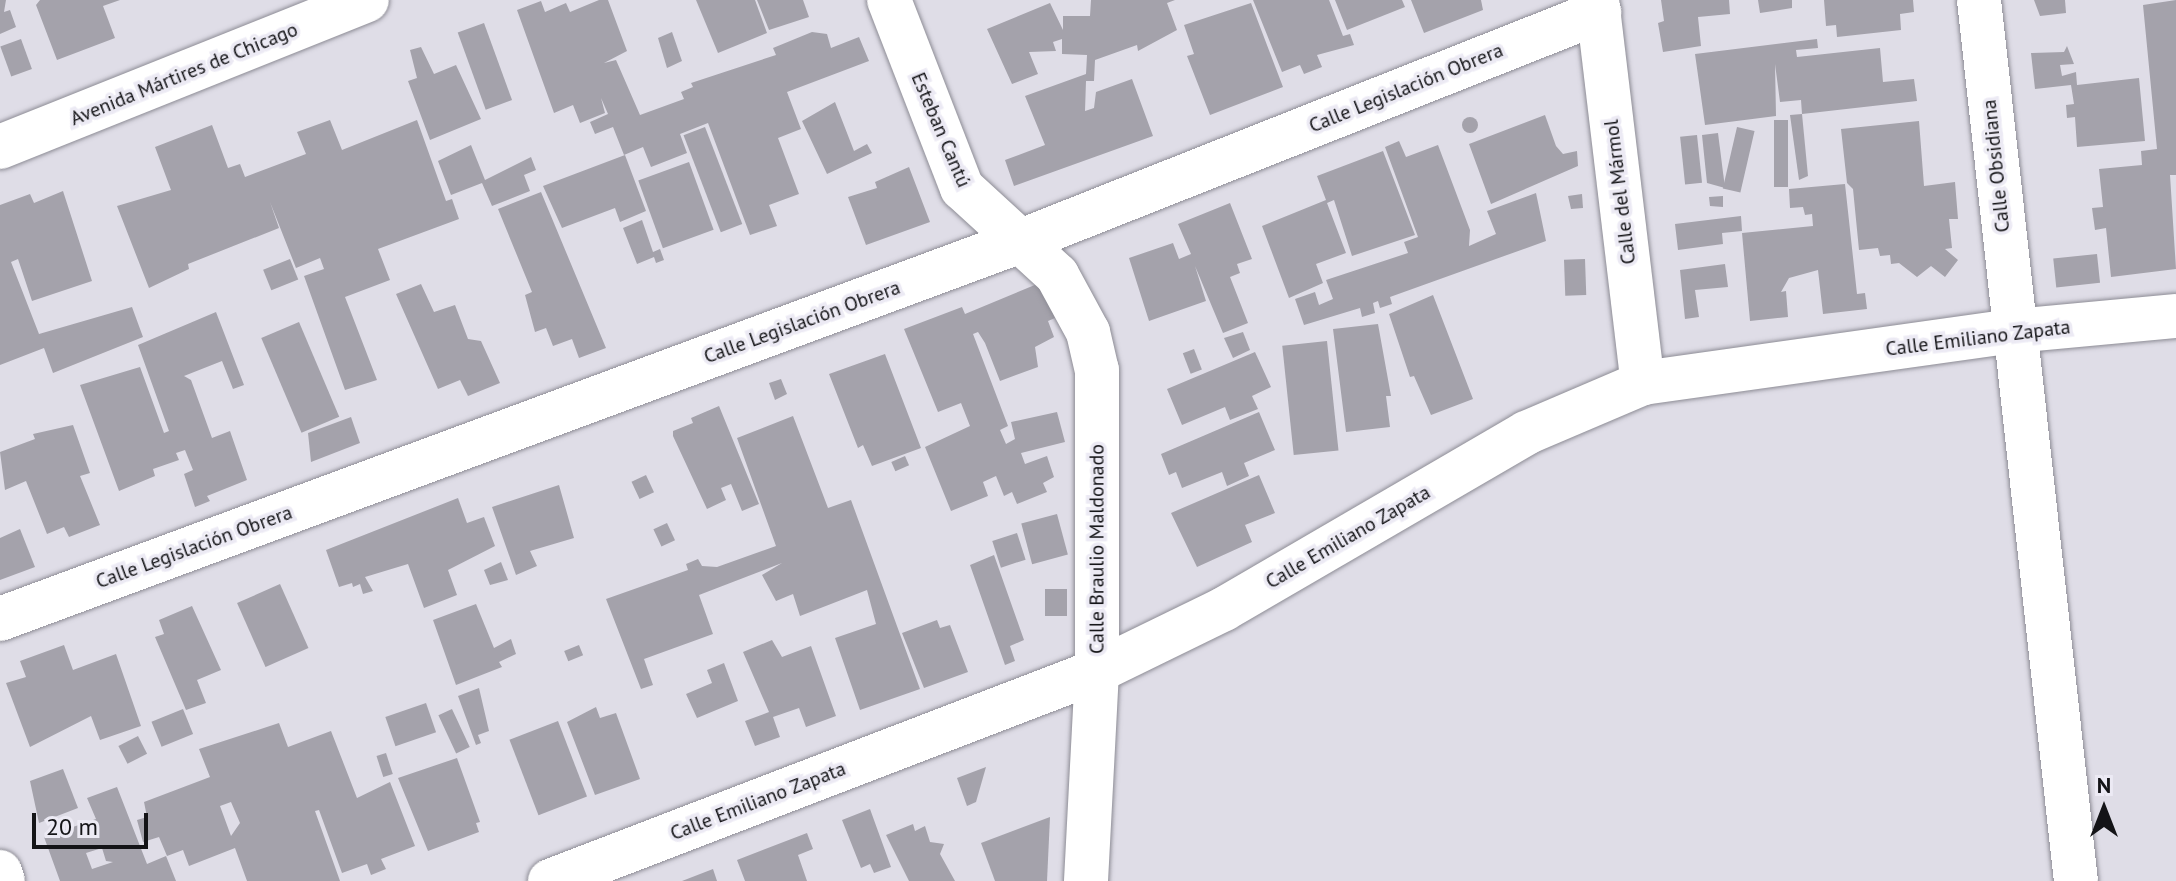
<!DOCTYPE html>
<html>
<head>
<meta charset="utf-8">
<style>
	body { margin:0 }
	#map { position:relative; width:2176px; height:881px; overflow:hidden; background:#dfdde7; font-family:"PT Sans",sans-serif }
	div>[style] { position:absolute }
	[style*='--x'] { left:calc(var(--x)*1px); top:calc(var(--y)*1px); width:calc(var(--w)*1px); rotate:calc(var(--a)*1deg) }
	.building>* { inset:0; background:#a4a2ab; transform-origin:0 0 }
	.round { border-radius:50% }
	.roads { filter:drop-shadow(0 0 2px #8d8c95) drop-shadow(0 0 2px #8d8c95) }
	.minor>* { height:44px; margin:-22px; padding:0 22px; transform-origin:22px; border-radius:22px; background:#fff }
	span { translate:-50% -50%; white-space:nowrap; text-align:center; line-height:1.15; -webkit-text-stroke:7px #eceaf4; paint-order:stroke }
	.street-label { font-size:20px; color:#141417 }
	.north { position:absolute; left:2064px; top:769px; width:80px; height:80px; -webkit-text-stroke:6px #eceaf4; paint-order:stroke; rotate:0deg; font-size:22px; font-weight:700; line-height:32px; text-align:center; color:#141417 }
	.north::after { content:''; display:block; margin:auto; width:28px; height:36px; background:#141417; clip-path:polygon(50% 0,100% 100%,50% 72%,0 100%) }
	.scale { position:absolute; left:32px; top:813px; width:116px; height:36px; box-sizing:border-box; border:4px solid #141417; border-top:0; padding-left:10px; font-size:24px; line-height:28px; white-space:nowrap; color:#141417; -webkit-text-stroke:6px #eceaf4; paint-order:stroke }
</style>
</head>
<body>
<div id="map">
	<div class="building">
		<div style="clip-path:polygon(0 0,6px 0,4px 12px,10px 10px,16px 27px,0 34px)"></div>
		<div style="clip-path:polygon(40px 0,120px 0,103px 6px,115px 38px,57px 60px,36px 5px)"></div>
		<div style="clip-path:polygon(599px 0,608px 0,627px 51px,604px 63px,616px 60px,640px 115px,684px 99px,681px 92px,693px 87px,691px 83px,776px 55px,773px 48px,812px 32px,827px 34px,831px 48px,859px 37px,869px 61px,787px 92px,801px 129px,778px 138px,799px 194px,769px 205px,777px 226px,750px 235px,708px 123px,680px 134px,687px 153px,651px 167px,643px 147px,624px 155px,613px 127px,595px 134px,590px 122px,608px 114px,601px 98px,605px 113px,580px 123px,573px 105px,554px 113px,517px 10px,541px 1px,545px 12px,566px 3px,570px 12px)"></div>
		<div style="clip-path:polygon(696px 0,755px 0,767px 33px,718px 53px)"></div>
		<div style="clip-path:polygon(757px 0,803px 0,809px 17px,769px 30px)"></div>
		<div style="clip-path:polygon(1091px 0,1175px 0,1167px 3px,1177px 30px,1138px 51px,1137px 45px,1095px 60px,1094px 81px,1086px 81px,1085px 111px,1094px 108px,1096px 92px,1132px 79px,1153px 136px,1014px 186px,1005px 160px,1045px 145px,1025px 96px,1086px 74px,1087px 55px,1062px 54px,1062px 39px,1053px 42px,1056px 51px,1029px 52px,1038px 74px,1012px 84px,987px 29px,1050px 3px,1063px 30px,1063px 16px,1090px 16px)"></div>
		<div style="clip-path:polygon(1253px 0,1329px 0,1343px 36px,1350px 34px,1354px 45px,1317px 55px,1322px 67px,1304px 74px,1300px 65px,1282px 72px)"></div>
		<div style="clip-path:polygon(1335px 0,1402px 0,1405px 7px,1347px 30px)"></div>
		<div style="clip-path:polygon(1411px 0,1481px 0,1483px 10px,1424px 33px)"></div>
		<div style="clip-path:polygon(1661px 0,1729px 0,1730px 14px,1698px 17px,1701px 46px,1663px 52px,1658px 23px,1664px 21px)"></div>
		<div style="clip-path:polygon(1758px 0,1792px 0,1792px 8px,1760px 13px)"></div>
		<div style="clip-path:polygon(1824px 0,1913px 0,1914px 12px,1900px 14px,1901px 30px,1837px 37px,1836px 25px,1826px 26px)"></div>
		<div style="clip-path:polygon(2034px 0,2065px 0,2066px 13px,2040px 16px)"></div>
		<div style="clip-path:polygon(2176px 0,2176px 175px,2170px 175px,2176px 269px,2111px 277px,2106px 228px,2095px 230px,2092px 208px,2103px 207px,2099px 169px,2142px 165px,2141px 151px,2157px 149px,2143px 5px)"></div>
		<div style="clip-path:polygon(1251px 3px,1283px 87px,1210px 115px,1187px 56px,1194px 54px,1184px 25px)"></div>
		<div style="left:484px;top:23px;width:82px;height:28px;rotate:70deg"></div>
		<div style="clip-path:polygon(672px 32px,682px 61px,667px 68px,658px 38px)"></div>
		<div style="left:21px;top:39px;width:32px;height:22px;rotate:70deg"></div>
		<div style="clip-path:polygon(1817px 39px,1818px 48px,1796px 50px,1797px 57px,1880px 48px,1883px 82px,1914px 79px,1917px 101px,1802px 114px,1801px 100px,1780px 102px,1775px 64px,1776px 116px,1705px 125px,1695px 54px)"></div>
		<div style="clip-path:polygon(2067px 46px,2074px 64px,2060px 65px,2062px 76px,2076px 72px,2077px 85px,2139px 78px,2145px 141px,2077px 147px,2075px 117px,2067px 118px,2066px 105px,2074px 104px,2071px 85px,2035px 89px,2031px 53px,2064px 52px)"></div>
		<div style="clip-path:polygon(421px 47px,434px 74px,456px 65px,481px 119px,430px 140px,408px 81px,417px 78px,410px 50px)"></div>
		<div style="clip-path:polygon(835px 102px,854px 151px,867px 144px,872px 153px,827px 174px,802px 121px)"></div>
		<div style="clip-path:polygon(1802px 114px,1808px 176px,1799px 180px,1790px 115px)"></div>
		<div style="clip-path:polygon(1545px 115px,1556px 146px,1563px 154px,1577px 151px,1578px 166px,1491px 204px,1469px 144px)"></div>
		<div class="round" style="left:1462px;top:117px;width:16px;height:16px"></div>
		<div style="clip-path:polygon(330px 120px,342px 150px,417px 120px,446px 201px,452px 199px,459px 219px,378px 249px,390px 280px,345px 297px,377px 380px,345px 390px,304px 276px,324px 269px,320px 258px,296px 268px,270px 202px,279px 228px,188px 264px,189px 269px,149px 288px,117px 206px,171px 190px,155px 147px,212px 125px,228px 168px,240px 164px,245px 177px,306px 154px,297px 132px)"></div>
		<div style="left:1774px;top:120px;width:14px;height:67px"></div>
		<div style="clip-path:polygon(1919px 121px,1924px 186px,1955px 182px,1958px 219px,1949px 219px,1952px 248px,1945px 249px,1958px 260px,1945px 277px,1931px 266px,1917px 277px,1899px 263px,1891px 264px,1890px 255px,1880px 256px,1878px 248px,1859px 250px,1853px 189px,1847px 183px,1841px 129px)"></div>
		<div style="left:705px;top:127px;width:104px;height:23px;rotate:69deg"></div>
		<div style="left:1737px;top:127px;width:18px;height:63px;rotate:13deg"></div>
		<div style="clip-path:polygon(1718px 133px,1725px 188px,1707px 183px,1702px 135px)"></div>
		<div style="left:1697px;top:135px;width:48px;height:17px;rotate:84deg"></div>
		<div style="clip-path:polygon(1399px 141px,1406px 157px,1438px 145px,1470px 230px,1469px 246px,1496px 234px,1487px 211px,1536px 193px,1546px 241px,1390px 297px,1392px 304px,1380px 308px,1378px 301px,1373px 303px,1375px 313px,1362px 317px,1360px 308px,1304px 325px,1295px 299px,1315px 292px,1319px 305px,1333px 299px,1326px 280px,1408px 253px,1404px 242px,1418px 237px,1385px 147px)"></div>
		<div style="clip-path:polygon(471px 145px,485px 180px,531px 157px,536px 170px,524px 175px,530px 191px,492px 206px,482px 183px,451px 195px,438px 161px)"></div>
		<div style="clip-path:polygon(1383px 151px,1415px 235px,1352px 256px,1334px 200px,1327px 203px,1346px 253px,1316px 264px,1323px 283px,1289px 298px,1262px 226px,1326px 200px,1317px 176px)"></div>
		<div style="clip-path:polygon(625px 155px,646px 211px,620px 222px,615px 208px,562px 228px,543px 186px)"></div>
		<div style="left:689px;top:162px;width:72px;height:54px;rotate:70deg"></div>
		<div style="clip-path:polygon(909px 167px,930px 222px,866px 245px,848px 197px,877px 188px,875px 182px)"></div>
		<div style="clip-path:polygon(1845px 184px,1857px 294px,1865px 293px,1867px 309px,1823px 314px,1818px 270px,1789px 278px,1781px 292px,1786px 291px,1788px 317px,1750px 321px,1742px 233px,1813px 226px,1812px 214px,1805px 215px,1803px 207px,1790px 208px,1789px 189px)"></div>
		<div style="clip-path:polygon(63px 191px,92px 281px,32px 301px,18px 259px,11px 262px,39px 334px,132px 307px,143px 337px,53px 373px,44px 348px,0 365px,0 205px,30px 194px,34px 203px)"></div>
		<div style="clip-path:polygon(541px 192px,606px 348px,579px 358px,572px 339px,553px 346px,546px 328px,535px 332px,525px 295px,532px 292px,498px 209px)"></div>
		<div style="clip-path:polygon(1582px 194px,1583px 208px,1571px 209px,1568px 196px)"></div>
		<div style="clip-path:polygon(1723px 196px,1723px 207px,1710px 206px,1709px 197px)"></div>
		<div style="clip-path:polygon(1230px 203px,1252px 259px,1237px 264px,1240px 273px,1230px 277px,1248px 323px,1223px 333px,1195px 266px,1206px 301px,1149px 321px,1129px 258px,1173px 243px,1179px 259px,1191px 254px,1178px 224px)"></div>
		<div style="clip-path:polygon(1741px 216px,1742px 231px,1722px 233px,1723px 244px,1678px 250px,1675px 224px)"></div>
		<div style="clip-path:polygon(642px 220px,653px 252px,660px 249px,664px 260px,656px 263px,654px 257px,637px 264px,623px 228px)"></div>
		<div style="left:2097px;top:254px;width:29px;height:44px;rotate:84deg"></div>
		<div style="left:290px;top:259px;width:22px;height:29px;rotate:68deg"></div>
		<div style="left:1585px;top:259px;width:36px;height:21px;rotate:88deg"></div>
		<div style="clip-path:polygon(1725px 264px,1728px 287px,1695px 290px,1699px 317px,1685px 319px,1680px 270px)"></div>
		<div style="clip-path:polygon(1042px 282px,1055px 318px,1048px 321px,1054px 337px,1035px 347px,1038px 367px,1000px 381px,985px 343px,978px 332px,973px 334px,1008px 426px,1000px 430px,1006px 444px,1015px 439px,1011px 422px,1057px 412px,1065px 442px,1021px 453px,1025px 464px,1047px 456px,1054px 477px,1043px 483px,1047px 492px,1017px 504px,1012px 492px,1004px 496px,996px 476px,983px 482px,988px 496px,951px 511px,925px 447px,970px 426px,961px 403px,938px 412px,904px 329px,962px 307px,965px 314px)"></div>
		<div style="clip-path:polygon(421px 284px,434px 312px,455px 305px,468px 339px,481px 341px,500px 383px,468px 396px,460px 380px,438px 389px,396px 294px)"></div>
		<div style="clip-path:polygon(1433px 295px,1473px 399px,1431px 415px,1414px 376px,1410px 377px,1389px 314px)"></div>
		<div style="clip-path:polygon(216px 312px,244px 385px,233px 389px,222px 361px,184px 376px,191px 380px,212px 438px,230px 431px,247px 480px,207px 496px,210px 501px,195px 507px,184px 474px,193px 470px,185px 450px,176px 453px,179px 460px,153px 469px,155px 476px,119px 491px,80px 385px,140px 367px,164px 433px,169px 431px,138px 345px)"></div>
		<div style="left:299px;top:322px;width:103px;height:41px;rotate:67deg"></div>
		<div style="clip-path:polygon(1378px 324px,1391px 396px,1386px 396px,1390px 427px,1346px 432px,1333px 329px)"></div>
		<div style="clip-path:polygon(1243px 332px,1250px 350px,1233px 358px,1224px 338px)"></div>
		<div style="left:1327px;top:341px;width:110px;height:45px;rotate:84deg"></div>
		<div style="left:1194px;top:349px;width:22px;height:12px;rotate:69deg"></div>
		<div style="clip-path:polygon(1255px 352px,1271px 387px,1252px 396px,1258px 409px,1230px 420px,1225px 407px,1182px 425px,1167px 389px)"></div>
		<div style="clip-path:polygon(885px 354px,921px 448px,872px 466px,863px 445px,858px 448px,829px 374px)"></div>
		<div style="clip-path:polygon(781px 379px,787px 394px,775px 400px,769px 383px)"></div>
		<div style="clip-path:polygon(719px 406px,759px 504px,742px 511px,731px 484px,721px 488px,726px 500px,707px 509px,673px 436px,673px 431px,693px 423px,691px 418px)"></div>
		<div style="clip-path:polygon(1259px 412px,1275px 450px,1244px 463px,1249px 476px,1227px 486px,1222px 472px,1182px 488px,1176px 472px,1169px 475px,1161px 454px)"></div>
		<div style="clip-path:polygon(793px 416px,828px 508px,851px 500px,920px 689px,860px 710px,835px 638px,876px 624px,867px 590px,800px 616px,793px 594px,776px 601px,762px 575px,782px 563px,699px 595px,713px 634px,644px 659px,653px 685px,641px 689px,606px 599px,688px 570px,686px 564px,698px 559px,702px 566px,717px 567px,776px 546px,737px 438px)"></div>
		<div style="clip-path:polygon(351px 417px,360px 443px,311px 462px,308px 433px)"></div>
		<div style="clip-path:polygon(73px 425px,90px 473px,80px 476px,100px 525px,69px 537px,64px 527px,47px 534px,26px 481px,5px 490px,0 452px,35px 439px,33px 434px)"></div>
		<div style="left:905px;top:456px;width:10px;height:15px;rotate:66deg"></div>
		<div style="left:646px;top:475px;width:19px;height:16px;rotate:65deg"></div>
		<div style="clip-path:polygon(1259px 475px,1275px 513px,1245px 525px,1252px 542px,1197px 567px,1171px 513px)"></div>
		<div style="clip-path:polygon(559px 485px,574px 538px,530px 551px,537px 566px,516px 575px,492px 507px)"></div>
		<div style="clip-path:polygon(458px 498px,467px 523px,484px 517px,495px 546px,448px 570px,457px 595px,424px 608px,408px 564px,365px 577px,373px 591px,363px 594px,360px 584px,353px 587px,352px 583px,339px 587px,326px 550px)"></div>
		<div style="left:1057px;top:514px;width:42px;height:37px;rotate:75deg"></div>
		<div style="left:667px;top:523px;width:19px;height:15px;rotate:65deg"></div>
		<div style="clip-path:polygon(20px 529px,35px 567px,0 580px,0 538px)"></div>
		<div style="left:1017px;top:533px;width:28px;height:26px;rotate:72deg"></div>
		<div style="clip-path:polygon(994px 555px,1024px 640px,1010px 646px,1015px 661px,1005px 665px,970px 565px)"></div>
		<div style="clip-path:polygon(501px 562px,508px 580px,490px 585px,484px 570px)"></div>
		<div style="left:280px;top:584px;width:70px;height:47px;rotate:66deg"></div>
		<div style="left:1045px;top:589px;width:22px;height:27px"></div>
		<div style="clip-path:polygon(476px 604px,494px 648px,511px 639px,516px 654px,499px 662px,502px 667px,456px 685px,433px 620px)"></div>
		<div style="clip-path:polygon(192px 606px,221px 670px,197px 680px,206px 703px,186px 710px,155px 637px,164px 634px,159px 620px)"></div>
		<div style="clip-path:polygon(937px 620px,940px 628px,950px 625px,968px 672px,924px 688px,902px 633px)"></div>
		<div style="clip-path:polygon(772px 640px,782px 657px,811px 646px,836px 716px,806px 727px,799px 708px,773px 717px,780px 737px,755px 746px,745px 721px,769px 712px,743px 652px)"></div>
		<div style="clip-path:polygon(64px 645px,73px 670px,116px 654px,141px 726px,100px 740px,91px 716px,30px 747px,6px 683px,26px 677px,20px 661px)"></div>
		<div style="left:579px;top:645px;width:11px;height:16px;rotate:68deg"></div>
		<div style="clip-path:polygon(724px 663px,738px 701px,697px 718px,686px 694px,712px 683px,707px 670px)"></div>
		<div style="clip-path:polygon(479px 688px,489px 731px,478px 735px,481px 743px,476px 745px,458px 696px)"></div>
		<div style="left:426px;top:703px;width:31px;height:43px;rotate:71deg"></div>
		<div style="clip-path:polygon(596px 707px,600px 718px,616px 713px,640px 779px,595px 795px,567px 722px)"></div>
		<div style="left:183px;top:709px;width:27px;height:34px;rotate:68deg"></div>
		<div style="left:452px;top:709px;width:42px;height:15px;rotate:65deg"></div>
		<div style="left:558px;top:721px;width:81px;height:52px;rotate:69deg"></div>
		<div style="clip-path:polygon(evenodd,279px 723px,288px 747px,331px 731px,357px 798px,390px 782px,415px 846px,381px 859px,386px 869px,371px 875px,367px 864px,342px 873px,319px 810px,315px 811px,340px 881px,247px 881px,235px 848px,189px 866px,183px 850px,167px 856px,159px 837px,143px 842px,137px 820px,147px 817px,144px 802px,210px 777px,199px 749px,279px 723px,231px 802px,240px 823px,231px 836px,220px 806px,231px 802px)"></div>
		<div style="left:138px;top:736px;width:20px;height:22px;rotate:63deg"></div>
		<div style="left:386px;top:753px;width:22px;height:10px;rotate:72deg"></div>
		<div style="clip-path:polygon(457px 758px,480px 822px,476px 823px,479px 832px,428px 851px,398px 778px)"></div>
		<div style="clip-path:polygon(986px 767px,976px 802px,967px 806px,957px 778px)"></div>
		<div style="clip-path:polygon(63px 769px,78px 808px,39px 823px,30px 781px)"></div>
		<div style="clip-path:polygon(evenodd,117px 787px,147px 864px,166px 856px,176px 881px,60px 881px,44px 837px,96px 819px,87px 798px,117px 787px,102px 848px,106px 861px,113px 862px,92px 869px,86px 853px,102px 848px)"></div>
		<div style="clip-path:polygon(870px 809px,891px 867px,874px 873px,870px 864px,861px 868px,842px 820px)"></div>
		<div style="clip-path:polygon(1050px 817px,1047px 881px,995px 881px,981px 843px)"></div>
		<div style="clip-path:polygon(913px 824px,915px 831px,925px 826px,930px 842px,944px 844px,940px 854px,955px 881px,909px 881px,886px 835px)"></div>
		<div style="clip-path:polygon(807px 833px,813px 849px,798px 855px,807px 881px,745px 881px,737px 860px)"></div>
		<div style="clip-path:polygon(713px 869px,717px 881px,682px 881px)"></div>
	</div>
	<div class="roads">
		<div class="minor">
			<div style="--x:889;--y:0;--w:202;--a:68.8"></div>
			<div style="--x:962;--y:188;--w:129;--a:42.5"></div>
			<div style="--x:1057;--y:275;--w:65;--a:61.5"></div>
			<div style="--x:1088;--y:332;--w:39;--a:77"></div>
			<div style="--x:1097;--y:370;--w:301;--a:90"></div>
			<div style="--x:1097;--y:671;--w:210;--a:93"></div>
			<div style="--x:1597;--y:0;--w:386;--a:83.2"></div>
			<div style="--x:1979;--y:0;--w:886;--a:83.72"></div>
			<div style="--x:0;--y:147;--w:395;--a:-21.8"></div>
			<div style="--x:0;--y:619;--w:1089;--a:-20.32"></div>
			<div style="--x:1021;--y:241;--w:622;--a:-21.61"></div>
			<div style="--x:0;--y:872;--w:9;--a:72"></div>
			<div style="--x:550;--y:881;--w:586;--a:-21"></div>
			<div style="--x:1097;--y:671;--w:141;--a:-26"></div>
			<div style="--x:1224;--y:609;--w:350;--a:-30.2"></div>
			<div style="--x:1526;--y:433;--w:127;--a:-23.1"></div>
			<div style="--x:1643;--y:383;--w:374;--a:-8"></div>
			<div style="--x:2013;--y:331;--w:164;--a:-5.3"></div>
		</div>
	</div>
	<div class="street-label">
		<span style="left:184px;top:74px;rotate:-22deg">Avenida Mártires de Chicago</span>
		<span style="left:1406px;top:88px;rotate:-22deg">Calle Legislación Obrera</span>
		<span style="left:941px;top:130px;rotate:67deg">Esteban Cantú</span>
		<span style="left:1996px;top:166px;rotate:-96deg">Calle Obsidiana</span>
		<span style="left:1620px;top:192px;rotate:-97deg">Calle del Mármol</span>
		<span style="left:802px;top:322px;rotate:-20deg">Calle Legislación Obrera</span>
		<span style="left:1978px;top:338px;rotate:-7deg">Calle Emiliano Zapata</span>
		<span style="left:1348px;top:537px;rotate:-30deg">Calle Emiliano Zapata</span>
		<span style="left:194px;top:547px;rotate:-20deg">Calle Legislación Obrera</span>
		<span style="left:1097px;top:549px;rotate:-90deg">Calle Braulio Maldonado</span>
		<span style="left:758px;top:801px;rotate:-21deg">Calle Emiliano Zapata</span>
	</div>
	<div class="north">N</div>
	<div class="scale">20 m</div>
</div>
</body>
</html>
